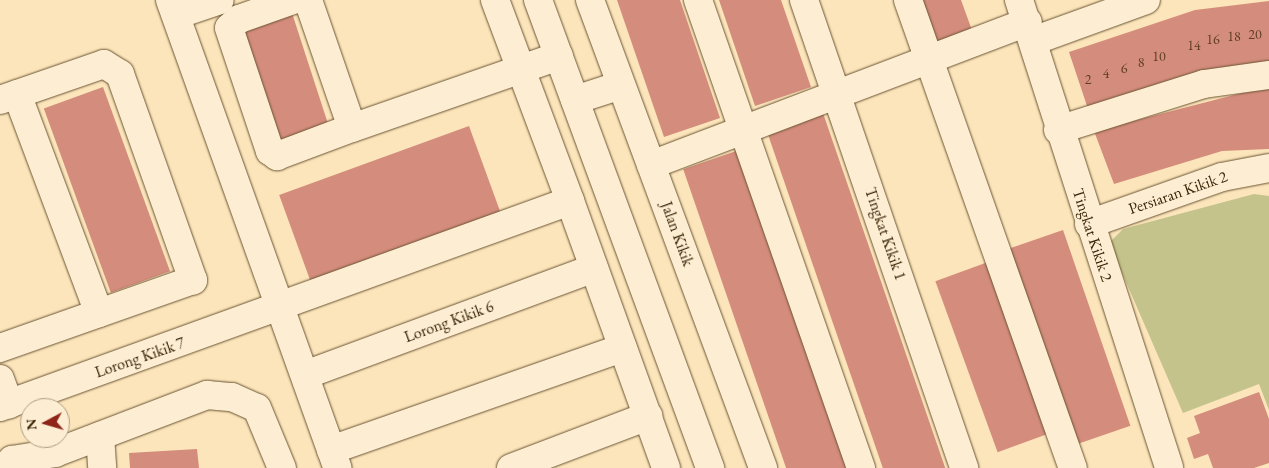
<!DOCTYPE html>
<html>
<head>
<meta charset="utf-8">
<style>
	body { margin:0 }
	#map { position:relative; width:1269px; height:468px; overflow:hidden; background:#fce5bb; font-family:"EB Garamond",serif }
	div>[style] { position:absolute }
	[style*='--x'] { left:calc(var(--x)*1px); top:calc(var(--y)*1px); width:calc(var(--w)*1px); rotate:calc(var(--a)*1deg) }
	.green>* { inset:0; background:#c4c38c }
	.building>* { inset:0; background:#d48c7c; transform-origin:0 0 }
	.roads { filter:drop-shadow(0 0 1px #6a5433) drop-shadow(0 0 1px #6a5433) }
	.minor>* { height:28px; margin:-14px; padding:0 14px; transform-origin:14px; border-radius:14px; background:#fdeed3 }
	span { translate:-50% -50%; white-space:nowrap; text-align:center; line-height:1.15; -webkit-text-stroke:4px #fdeed3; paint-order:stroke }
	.number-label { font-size:14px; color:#603d24 }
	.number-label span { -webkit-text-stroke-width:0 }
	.street-label { font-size:16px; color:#392306 }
	.north { position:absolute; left:20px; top:398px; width:50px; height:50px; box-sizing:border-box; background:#fdeed3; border:1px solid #af9d81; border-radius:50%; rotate:264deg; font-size:14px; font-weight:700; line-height:20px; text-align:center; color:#392306 }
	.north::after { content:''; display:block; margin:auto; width:18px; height:22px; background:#8f2418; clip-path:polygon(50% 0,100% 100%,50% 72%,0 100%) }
</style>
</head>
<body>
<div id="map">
	<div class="green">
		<div style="clip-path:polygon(1254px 194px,1269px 196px,1269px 410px,1259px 384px,1183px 413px,1109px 243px,1123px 229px)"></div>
	</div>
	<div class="building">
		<div style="clip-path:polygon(617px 0,680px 0,720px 118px,664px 137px)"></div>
		<div style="clip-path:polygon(719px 0,781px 0,811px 87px,755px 106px)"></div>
		<div style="clip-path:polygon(916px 0,961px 0,973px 33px,933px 47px)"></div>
		<div style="clip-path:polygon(1269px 1px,1269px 65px,1089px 112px,1069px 52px,1195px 10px)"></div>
		<div style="left:292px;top:13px;width:117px;height:52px;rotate:72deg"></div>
		<div style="clip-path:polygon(1269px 86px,1269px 149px,1222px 151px,1114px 184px,1094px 131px)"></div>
		<div style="left:103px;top:87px;width:196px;height:63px;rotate:70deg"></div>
		<div style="left:823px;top:113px;width:376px;height:59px;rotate:71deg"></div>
		<div style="left:469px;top:126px;width:98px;height:202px;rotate:70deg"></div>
		<div style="left:739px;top:150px;width:337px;height:59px;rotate:71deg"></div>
		<div style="left:1063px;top:230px;width:207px;height:56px;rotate:71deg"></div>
		<div style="left:988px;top:262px;width:182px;height:56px;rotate:70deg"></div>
		<div style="clip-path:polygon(1259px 392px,1269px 419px,1269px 463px,1254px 468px,1213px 468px,1208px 454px,1194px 459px,1187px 438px,1200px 433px,1194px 416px)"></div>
		<div style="clip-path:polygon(197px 449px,199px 468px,130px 468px,129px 453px)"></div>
	</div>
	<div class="roads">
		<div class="minor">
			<div style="--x:170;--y:0;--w:497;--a:70.3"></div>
			<div style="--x:293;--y:0;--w:57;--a:160.6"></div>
			<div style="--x:239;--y:19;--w:13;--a:138"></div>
			<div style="--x:229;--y:28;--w:130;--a:71.6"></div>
			<div style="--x:270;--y:151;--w:9;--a:36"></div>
			<div style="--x:277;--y:156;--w:80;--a:-20.5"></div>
			<div style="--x:308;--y:0;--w:135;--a:71"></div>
			<div style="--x:352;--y:128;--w:219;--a:-19.2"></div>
			<div style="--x:495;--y:0;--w:215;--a:69.5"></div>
			<div style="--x:538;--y:0;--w:499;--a:69.8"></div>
			<div style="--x:590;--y:0;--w:499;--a:69.7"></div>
			<div style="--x:698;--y:0;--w:496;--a:70.8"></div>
			<div style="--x:804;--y:0;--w:495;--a:71.1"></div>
			<div style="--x:908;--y:0;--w:496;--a:70.6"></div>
			<div style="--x:1019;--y:0;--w:491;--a:72.2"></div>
			<div style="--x:176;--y:15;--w:46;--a:-18.8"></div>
			<div style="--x:1033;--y:41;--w:120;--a:-19.9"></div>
			<div style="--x:17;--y:94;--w:234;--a:69.5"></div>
			<div style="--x:0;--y:100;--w:110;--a:-19.1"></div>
			<div style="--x:104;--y:64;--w:19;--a:32"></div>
			<div style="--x:120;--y:74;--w:219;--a:70.5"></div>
			<div style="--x:193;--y:280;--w:205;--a:160.6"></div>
			<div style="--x:575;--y:100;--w:48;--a:-18.1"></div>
			<div style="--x:1058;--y:130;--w:153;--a:-17.5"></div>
			<div style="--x:1204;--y:84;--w:66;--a:-7.9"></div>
			<div style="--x:651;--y:165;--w:403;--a:-20.8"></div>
			<div style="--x:1089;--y:224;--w:141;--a:-19.5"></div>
			<div style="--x:1222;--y:177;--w:48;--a:-10.8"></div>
			<div style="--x:305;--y:375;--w:308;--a:-20.3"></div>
			<div style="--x:0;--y:379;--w:27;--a:70"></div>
			<div style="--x:0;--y:407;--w:606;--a:-19.87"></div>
			<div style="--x:570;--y:201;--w:284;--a:70.2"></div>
			<div style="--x:100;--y:436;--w:32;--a:86"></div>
			<div style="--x:331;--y:450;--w:309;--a:-19.3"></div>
			<div style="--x:5;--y:468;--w:11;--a:-49"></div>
			<div style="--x:12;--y:460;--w:44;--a:-9.2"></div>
			<div style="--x:55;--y:453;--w:163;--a:-20.9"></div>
			<div style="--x:207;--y:395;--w:25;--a:5"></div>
			<div style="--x:232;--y:397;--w:27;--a:24"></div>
			<div style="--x:257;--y:408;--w:65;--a:67.4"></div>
			<div style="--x:511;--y:468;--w:147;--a:-20.8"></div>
		</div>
	</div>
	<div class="number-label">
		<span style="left:1255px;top:34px">20</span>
		<span style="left:1234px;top:36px">18</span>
		<span style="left:1213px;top:39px">16</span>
		<span style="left:1194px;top:45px">14</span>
		<span style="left:1159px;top:56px">10</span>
		<span style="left:1141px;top:62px">8</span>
		<span style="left:1124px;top:68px">6</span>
		<span style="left:1106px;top:73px">4</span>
		<span style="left:1088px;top:79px">2</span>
	</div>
	<div class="street-label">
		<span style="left:1178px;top:193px;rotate:-19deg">Persiaran Kikik 2</span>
		<span style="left:677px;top:234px;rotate:70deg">Jalan Kikik</span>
		<span style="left:885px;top:234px;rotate:71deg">Tingkat Kikik 1</span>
		<span style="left:1092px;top:235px;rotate:72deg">Tingkat Kikik 2</span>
		<span style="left:449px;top:322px;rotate:-20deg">Lorong Kikik 6</span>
		<span style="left:140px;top:358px;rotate:-19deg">Lorong Kikik 7</span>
	</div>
	<div class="north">N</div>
</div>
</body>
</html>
